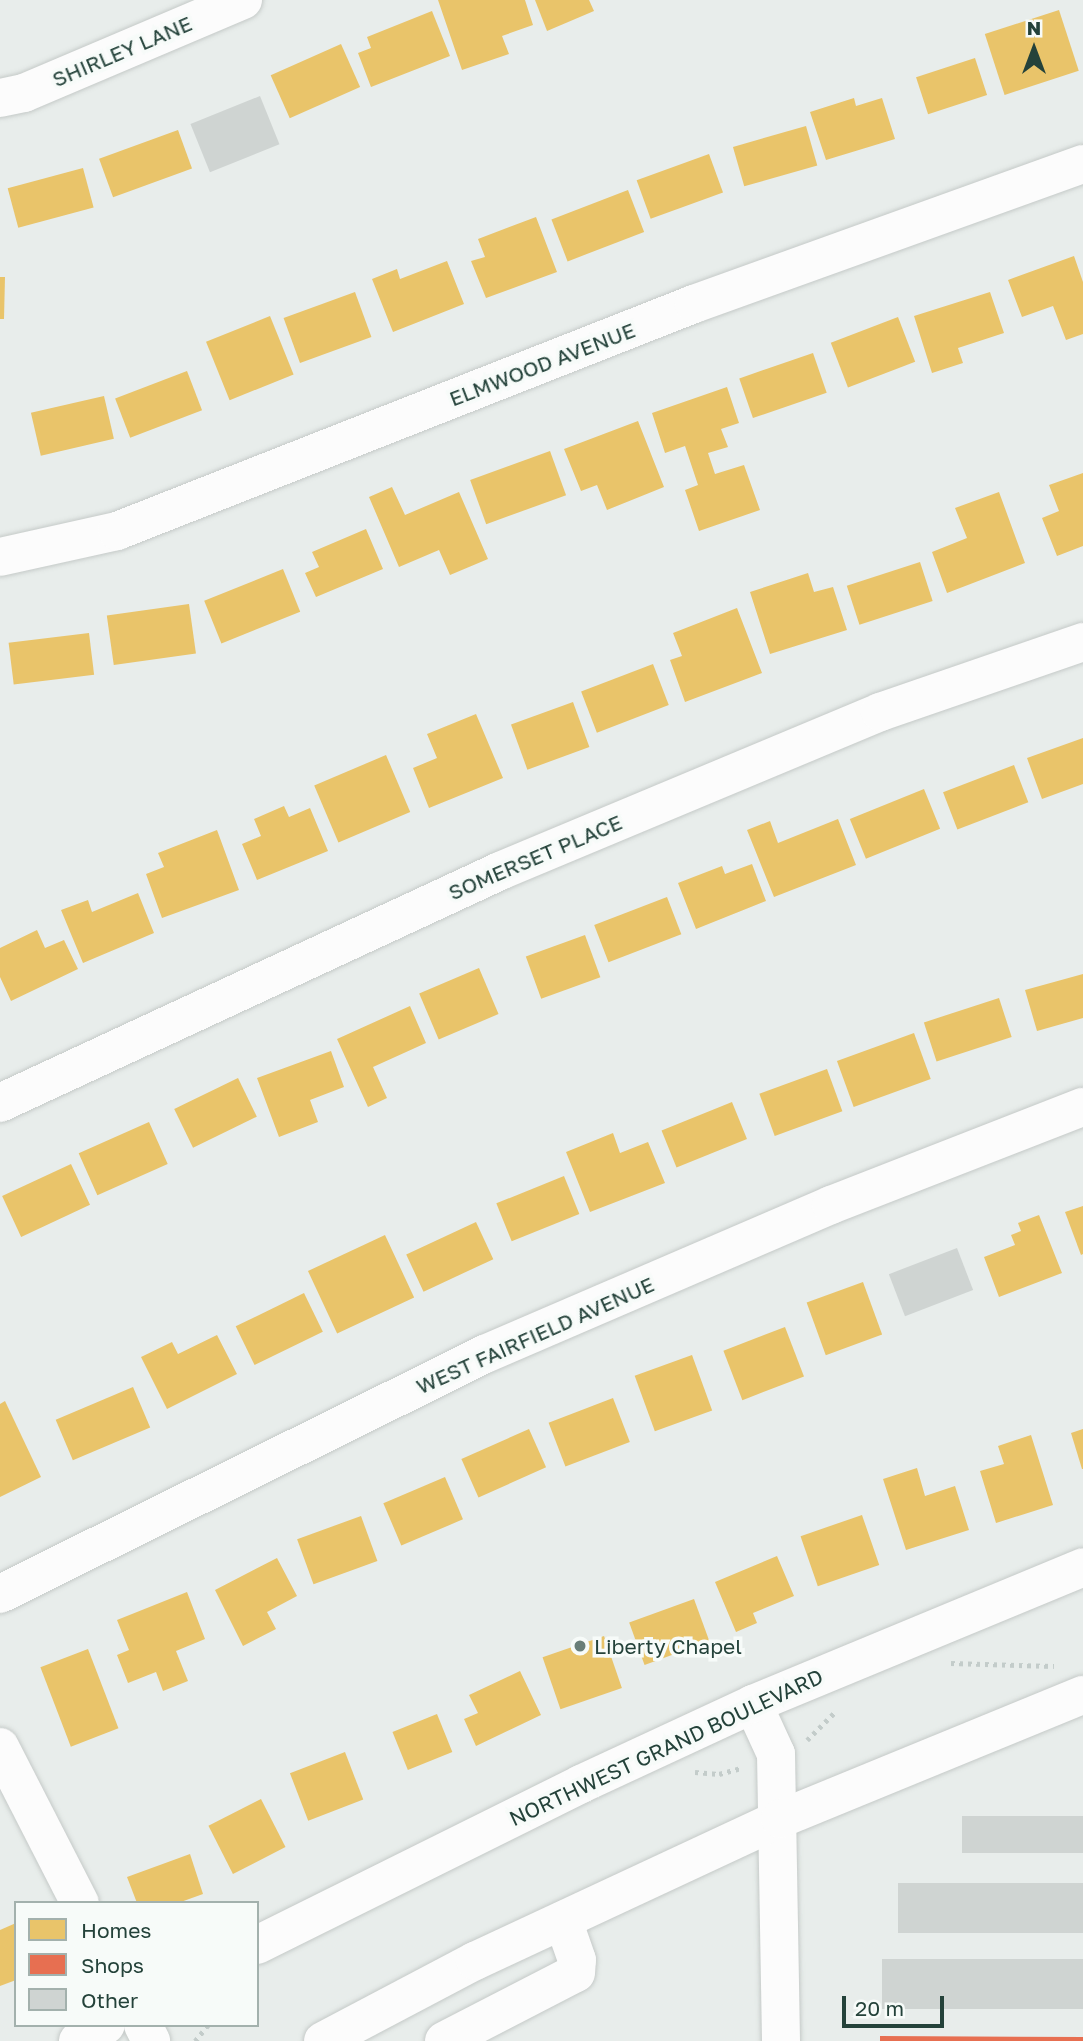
<!DOCTYPE html>
<html>
<head>
<meta charset="utf-8">
<style>
	body { margin:0 }
	#map { position:relative; width:1083px; height:2041px; overflow:hidden; background:#e8edeb; font-family:"Golos Text",sans-serif }
	div>[style] { position:absolute }
	[style*='--x'] { left:calc(var(--x)*1px); top:calc(var(--y)*1px); width:calc(var(--w)*1px); rotate:calc(var(--a)*1deg) }
	.homes>* { inset:0; background:#e9c46a; transform-origin:0 0 }
	.shops>* { inset:0; background:#e76f51 }
	.building>* { inset:0; background:#cfd4d2; transform-origin:0 0 }
	.path>* { height:4.5px; margin-top:-2.25px; transform-origin:0; background:repeating-linear-gradient(90deg,#c3ccca 0 3.5px,transparent 0 8.5px) }
	.roads { filter:drop-shadow(0 0 2px #c5cac8) drop-shadow(0 0 2px #c5cac8) }
	.minor>* { height:38px; margin:-19px; padding:0 19px; transform-origin:19px; border-radius:19px; background:#fcfcfc }
	.dots>* { width:19px; height:19px; translate:-50% -50%; box-sizing:border-box; border:4px solid #f7fbf9; border-radius:50% }
	span { translate:-50% -50%; white-space:nowrap; text-align:center; line-height:1.15; -webkit-text-stroke:7px #f7fbf9; paint-order:stroke }
	.street-label { font-size:21px; color:#24423a }
	.poi-label { font-size:21px; color:#24423a }
	.left { translate:0 -50%; text-align:left }
	.legend { position:absolute; left:14px; top:1901px; width:245px; height:126px; box-sizing:border-box; background:#f7fbf9; border:2px solid #a3b1ad; margin:0; padding:9px 12px; list-style:none; font-size:21px; color:#24423a }
	.legend li { display:flex; align-items:center; gap:14px; height:35px }
	.legend b { width:35px; border:2px solid #a3b1ad }
	.north { position:absolute; left:999px; top:14px; width:70px; height:70px; -webkit-text-stroke:5px #f7fbf9; paint-order:stroke; rotate:0deg; font-size:19px; font-weight:700; line-height:28px; text-align:center; color:#24423a }
	.north::after { content:''; display:block; margin:auto; width:24px; height:32px; background:#24423a; clip-path:polygon(50% 0,100% 100%,50% 72%,0 100%) }
	.scale { position:absolute; left:842px; top:1996px; width:102px; height:32px; box-sizing:border-box; border:4px solid #24423a; border-top:0; padding-left:9px; font-size:21px; line-height:24px; white-space:nowrap; color:#24423a; -webkit-text-stroke:5px #f7fbf9; paint-order:stroke }
</style>
</head>
<body>
<div id="map">
	<div class="homes">
		<div style="clip-path:polygon(438px 0,525px 0,533px 25px,502px 36px,509px 54px,462px 70px)"></div>
		<div style="clip-path:polygon(535px 0,589px 0,594px 11px,547px 31px)"></div>
		<div style="left:1059px;top:10px;width:64px;height:78px;rotate:72deg"></div>
		<div style="clip-path:polygon(432px 11px,450px 56px,371px 87px,358px 53px,371px 48px,367px 37px)"></div>
		<div style="left:341px;top:44px;width:47px;height:77px;rotate:66deg"></div>
		<div style="left:975px;top:58px;width:39px;height:62px;rotate:72deg"></div>
		<div style="clip-path:polygon(854px 98px,856px 106px,882px 98px,895px 139px,826px 160px,810px 112px)"></div>
		<div style="left:806px;top:126px;width:41px;height:76px;rotate:74deg"></div>
		<div style="left:178px;top:130px;width:41px;height:84px;rotate:70deg"></div>
		<div style="left:709px;top:154px;width:41px;height:77px;rotate:70deg"></div>
		<div style="left:83px;top:168px;width:41px;height:78px;rotate:75deg"></div>
		<div style="left:628px;top:190px;width:45px;height:82px;rotate:69deg"></div>
		<div style="clip-path:polygon(536px 217px,557px 272px,486px 298px,471px 261px,485px 257px,478px 239px)"></div>
		<div style="clip-path:polygon(1074px 256px,1083px 282px,1083px 334px,1066px 340px,1053px 306px,1022px 317px,1008px 280px)"></div>
		<div style="clip-path:polygon(447px 261px,464px 304px,393px 332px,372px 279px,397px 269px,400px 279px)"></div>
		<div style="clip-path:polygon(0 277px,5px 277px,4px 319px,0 319px)"></div>
		<div style="left:355px;top:292px;width:48px;height:76px;rotate:70deg"></div>
		<div style="clip-path:polygon(990px 292px,1004px 333px,958px 348px,963px 363px,932px 373px,914px 316px)"></div>
		<div style="left:270px;top:316px;width:63px;height:69px;rotate:68deg"></div>
		<div style="left:898px;top:317px;width:48px;height:72px;rotate:69deg"></div>
		<div style="left:813px;top:353px;width:42px;height:78px;rotate:71deg"></div>
		<div style="left:187px;top:371px;width:42px;height:77px;rotate:69deg"></div>
		<div style="clip-path:polygon(727px 387px,739px 423px,721px 429px,728px 447px,708px 453px,715px 474px,744px 465px,760px 510px,699px 531px,685px 490px,698px 485px,685px 446px,665px 453px,652px 413px)"></div>
		<div style="left:104px;top:396px;width:44px;height:75px;rotate:77deg"></div>
		<div style="clip-path:polygon(638px 421px,664px 487px,607px 510px,597px 485px,581px 491px,564px 449px)"></div>
		<div style="left:550px;top:451px;width:47px;height:85px;rotate:70deg"></div>
		<div style="clip-path:polygon(1083px 473px,1083px 546px,1057px 556px,1042px 518px,1059px 511px,1049px 485px)"></div>
		<div style="clip-path:polygon(392px 487px,405px 515px,459px 492px,488px 559px,450px 575px,439px 550px,399px 567px,369px 497px)"></div>
		<div style="clip-path:polygon(999px 492px,1025px 563px,947px 593px,932px 552px,967px 538px,955px 508px)"></div>
		<div style="clip-path:polygon(366px 529px,383px 569px,316px 597px,305px 573px,319px 567px,312px 552px)"></div>
		<div style="left:920px;top:562px;width:41px;height:77px;rotate:72deg"></div>
		<div style="left:283px;top:569px;width:46px;height:85px;rotate:68deg"></div>
		<div style="clip-path:polygon(808px 573px,814px 592px,833px 587px,847px 630px,770px 654px,750px 592px)"></div>
		<div style="left:189px;top:604px;width:50px;height:83px;rotate:82deg"></div>
		<div style="clip-path:polygon(737px 608px,762px 673px,685px 702px,670px 660px,682px 656px,673px 633px)"></div>
		<div style="left:89px;top:633px;width:42px;height:81px;rotate:83deg"></div>
		<div style="left:653px;top:664px;width:44px;height:77px;rotate:69deg"></div>
		<div style="left:573px;top:702px;width:48px;height:66px;rotate:70deg"></div>
		<div style="clip-path:polygon(476px 714px,503px 778px,429px 808px,413px 768px,437px 758px,427px 734px)"></div>
		<div style="clip-path:polygon(1083px 738px,1083px 784px,1042px 799px,1027px 758px)"></div>
		<div style="left:386px;top:755px;width:62px;height:78px;rotate:67deg"></div>
		<div style="left:1014px;top:765px;width:40px;height:76px;rotate:69deg"></div>
		<div style="left:924px;top:789px;width:43px;height:80px;rotate:68deg"></div>
		<div style="clip-path:polygon(284px 806px,289px 817px,310px 808px,328px 851px,257px 880px,242px 844px,261px 836px,254px 819px)"></div>
		<div style="clip-path:polygon(838px 819px,856px 865px,774px 897px,747px 830px,770px 821px,778px 843px)"></div>
		<div style="clip-path:polygon(217px 830px,239px 890px,162px 918px,146px 874px,164px 867px,158px 853px)"></div>
		<div style="clip-path:polygon(752px 864px,766px 901px,696px 929px,678px 883px,722px 866px,725px 874px)"></div>
		<div style="clip-path:polygon(138px 893px,154px 933px,83px 963px,61px 910px,88px 900px,92px 912px)"></div>
		<div style="left:667px;top:897px;width:40px;height:78px;rotate:69deg"></div>
		<div style="clip-path:polygon(37px 930px,45px 948px,64px 940px,78px 969px,11px 1001px,0 977px,0 948px)"></div>
		<div style="left:585px;top:935px;width:45px;height:63px;rotate:70deg"></div>
		<div style="left:479px;top:968px;width:50px;height:65px;rotate:67deg"></div>
		<div style="clip-path:polygon(1083px 974px,1083px 1018px,1037px 1031px,1025px 990px)"></div>
		<div style="left:999px;top:998px;width:41px;height:79px;rotate:72deg"></div>
		<div style="clip-path:polygon(410px 1006px,426px 1043px,373px 1067px,387px 1098px,368px 1107px,337px 1039px)"></div>
		<div style="left:914px;top:1033px;width:49px;height:82px;rotate:70deg"></div>
		<div style="clip-path:polygon(331px 1051px,344px 1087px,310px 1100px,318px 1122px,279px 1137px,257px 1078px)"></div>
		<div style="left:827px;top:1069px;width:45px;height:72px;rotate:70deg"></div>
		<div style="left:238px;top:1078px;width:43px;height:71px;rotate:64deg"></div>
		<div style="left:732px;top:1102px;width:40px;height:76px;rotate:68deg"></div>
		<div style="left:149px;top:1122px;width:46px;height:77px;rotate:66deg"></div>
		<div style="clip-path:polygon(613px 1133px,620px 1153px,648px 1142px,665px 1183px,590px 1212px,566px 1152px)"></div>
		<div style="left:71px;top:1164px;width:45px;height:76px;rotate:65deg"></div>
		<div style="left:564px;top:1176px;width:41px;height:73px;rotate:68deg"></div>
		<div style="clip-path:polygon(1083px 1206px,1083px 1254px,1081px 1255px,1065px 1212px)"></div>
		<div style="clip-path:polygon(1039px 1215px,1062px 1273px,999px 1297px,984px 1257px,1015px 1245px,1011px 1235px,1021px 1231px,1018px 1223px)"></div>
		<div style="left:476px;top:1222px;width:41px;height:77px;rotate:65deg"></div>
		<div style="left:385px;top:1235px;width:69px;height:85px;rotate:65deg"></div>
		<div style="left:863px;top:1282px;width:56px;height:60px;rotate:70deg"></div>
		<div style="left:304px;top:1293px;width:43px;height:76px;rotate:64deg"></div>
		<div style="left:785px;top:1327px;width:53px;height:66px;rotate:69deg"></div>
		<div style="clip-path:polygon(217px 1335px,237px 1374px,167px 1409px,141px 1357px,172px 1342px,178px 1354px)"></div>
		<div style="left:692px;top:1355px;width:59px;height:61px;rotate:70deg"></div>
		<div style="left:133px;top:1387px;width:44px;height:84px;rotate:67deg"></div>
		<div style="left:613px;top:1398px;width:47px;height:69px;rotate:69deg"></div>
		<div style="clip-path:polygon(5px 1401px,41px 1477px,0 1497px,0 1404px)"></div>
		<div style="left:529px;top:1429px;width:42px;height:74px;rotate:66deg"></div>
		<div style="clip-path:polygon(1083px 1429px,1083px 1469px,1082px 1469px,1071px 1433px)"></div>
		<div style="clip-path:polygon(1031px 1435px,1053px 1505px,996px 1523px,980px 1471px,1004px 1464px,998px 1446px)"></div>
		<div style="clip-path:polygon(917px 1468px,925px 1496px,955px 1486px,969px 1530px,906px 1550px,883px 1479px)"></div>
		<div style="left:445px;top:1477px;width:46px;height:67px;rotate:67deg"></div>
		<div style="left:862px;top:1515px;width:53px;height:65px;rotate:71deg"></div>
		<div style="left:361px;top:1516px;width:48px;height:68px;rotate:70deg"></div>
		<div style="clip-path:polygon(777px 1556px,794px 1596px,753px 1613px,757px 1623px,736px 1632px,715px 1582px)"></div>
		<div style="clip-path:polygon(277px 1558px,297px 1596px,267px 1612px,276px 1629px,243px 1646px,215px 1590px)"></div>
		<div style="clip-path:polygon(187px 1592px,205px 1639px,176px 1651px,188px 1681px,163px 1691px,156px 1672px,128px 1683px,117px 1655px,129px 1650px,117px 1620px)"></div>
		<div style="left:694px;top:1599px;width:45px;height:69px;rotate:70deg"></div>
		<div style="left:604px;top:1636px;width:55px;height:65px;rotate:71deg"></div>
		<div style="left:88px;top:1649px;width:85px;height:51px;rotate:69deg"></div>
		<div style="clip-path:polygon(520px 1671px,541px 1715px,476px 1746px,464px 1719px,478px 1713px,469px 1695px)"></div>
		<div style="left:437px;top:1714px;width:41px;height:48px;rotate:68deg"></div>
		<div style="left:345px;top:1752px;width:51px;height:59px;rotate:69deg"></div>
		<div style="left:261px;top:1799px;width:54px;height:59px;rotate:63deg"></div>
		<div style="clip-path:polygon(190px 1854px,203px 1894px,178px 1903px,137px 1903px,127px 1877px)"></div>
		<div style="clip-path:polygon(16px 1923px,16px 1980px,0 1986px,0 1930px)"></div>
	</div>
	<div class="shops">
		<div style="clip-path:polygon(880px 2036px,1083px 2037px,1083px 2041px,880px 2041px)"></div>
	</div>
	<div class="building">
		<div style="left:260px;top:96px;width:52px;height:75px;rotate:68deg"></div>
		<div style="left:957px;top:1248px;width:45px;height:73px;rotate:69deg"></div>
		<div style="left:962px;top:1816px;width:121px;height:37px"></div>
		<div style="left:898px;top:1883px;width:185px;height:50px"></div>
		<div style="left:882px;top:1959px;width:201px;height:50px"></div>
	</div>
	<div class="path">
		<div style="--x:951;--y:1663;--w:103;--a:1.7"></div>
		<div style="--x:807;--y:1740;--w:40;--a:-45"></div>
		<div style="--x:695;--y:1772;--w:24;--a:5"></div>
		<div style="--x:719;--y:1774;--w:23;--a:-15"></div>
		<div style="--x:195;--y:2041;--w:21;--a:-51"></div>
	</div>
	<div class="roads">
		<div class="minor">
			<div style="--x:0;--y:98;--w:25;--a:-12"></div>
			<div style="--x:24;--y:93;--w:238;--a:-23"></div>
			<div style="--x:0;--y:557;--w:120;--a:-12.5"></div>
			<div style="--x:117;--y:531;--w:620;--a:-21.48"></div>
			<div style="--x:694;--y:304;--w:413;--a:-19.8"></div>
			<div style="--x:0;--y:1103;--w:551;--a:-24.89"></div>
			<div style="--x:500;--y:871;--w:412;--a:-22.7"></div>
			<div style="--x:880;--y:712;--w:215;--a:-19"></div>
			<div style="--x:0;--y:1594;--w:541;--a:-26.33"></div>
			<div style="--x:485;--y:1354;--w:377;--a:-23.3"></div>
			<div style="--x:831;--y:1205;--w:270;--a:-21.3"></div>
			<div style="--x:753;--y:1704;--w:55;--a:65.3"></div>
			<div style="--x:776;--y:1754;--w:287;--a:89"></div>
			<div style="--x:0;--y:1747;--w:175;--a:62.9"></div>
			<div style="--x:257;--y:1945;--w:362;--a:-26.4"></div>
			<div style="--x:581;--y:1784;--w:190;--a:-24.9"></div>
			<div style="--x:753;--y:1704;--w:357;--a:-22.5"></div>
			<div style="--x:143;--y:2025;--w:18;--a:63"></div>
			<div style="--x:78;--y:2041;--w:32;--a:-30"></div>
			<div style="--x:323;--y:2041;--w:172;--a:-27.8"></div>
			<div style="--x:475;--y:1961;--w:336;--a:-25"></div>
			<div style="--x:780;--y:1819;--w:327;--a:-22.3"></div>
			<div style="--x:444;--y:2041;--w:148;--a:-27.3"></div>
			<div style="--x:576;--y:1973;--w:13;--a:-86"></div>
			<div style="--x:577;--y:1960;--w:42;--a:-109.3"></div>
		</div>
	</div>
	<div class="dots">
		<div style="left:580px;top:1646px;background:#697e78"></div>
	</div>
	<div class="street-label">
		<span style="left:122px;top:51px;rotate:-23deg">SHIRLEY LANE</span>
		<span style="left:542px;top:364px;rotate:-21deg">ELMWOOD AVENUE</span>
		<span style="left:535px;top:857px;rotate:-23deg">SOMERSET PLACE</span>
		<span style="left:535px;top:1335px;rotate:-24deg">WEST FAIRFIELD AVENUE</span>
		<span style="left:666px;top:1747px;rotate:-25deg">NORTHWEST GRAND BOULEVARD</span>
	</div>
	<div class="poi-label">
		<span class="left" style="left:594px;top:1646px">Liberty Chapel</span>
	</div>
	<ul class="legend">
	<li><b style="height:19px;background:#e9c46a"></b>Homes</li>
	<li><b style="height:19px;background:#e76f51"></b>Shops</li>
	<li><b style="height:19px;background:#cfd4d2"></b>Other</li>
	</ul>
	<div class="north">N</div>
	<div class="scale">20 m</div>
</div>
</body>
</html>
